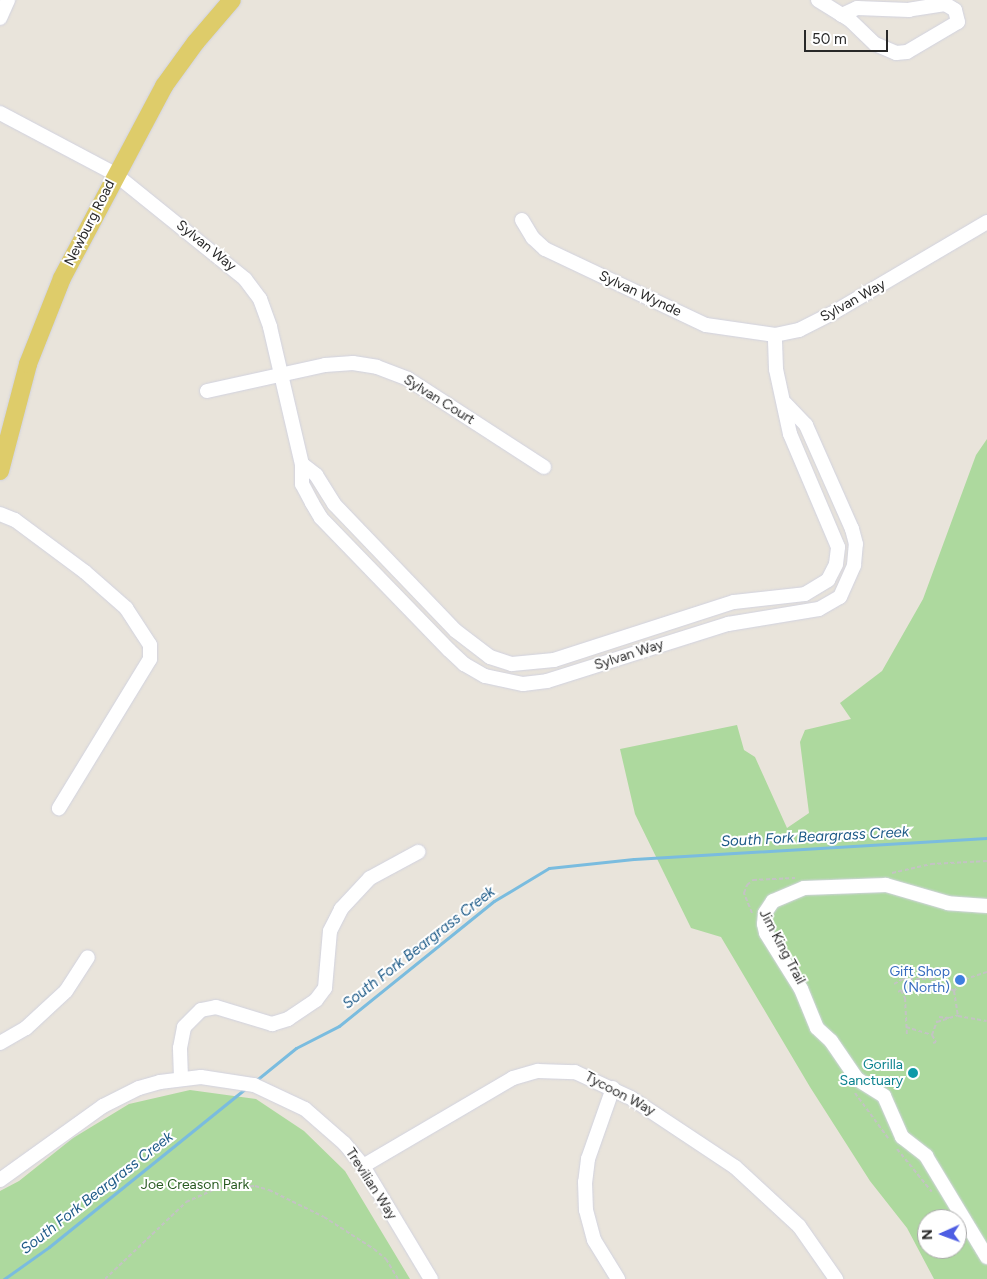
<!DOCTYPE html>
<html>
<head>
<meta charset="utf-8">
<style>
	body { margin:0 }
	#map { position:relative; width:987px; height:1279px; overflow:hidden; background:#e9e4db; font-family:Figtree,sans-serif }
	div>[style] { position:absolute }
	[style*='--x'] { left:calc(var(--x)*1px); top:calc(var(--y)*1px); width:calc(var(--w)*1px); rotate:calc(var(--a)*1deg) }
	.green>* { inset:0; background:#add99e }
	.stream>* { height:3px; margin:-1.5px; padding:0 1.5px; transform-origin:1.5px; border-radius:1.5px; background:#7abcdf }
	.path>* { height:2px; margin-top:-1px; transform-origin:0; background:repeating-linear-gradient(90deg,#c3c3c3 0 4px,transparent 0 6.5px) }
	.roads { filter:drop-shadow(0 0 1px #d1d2df) drop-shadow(0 0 1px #d1d2df) }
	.minor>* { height:14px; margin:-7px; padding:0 7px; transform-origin:7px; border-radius:7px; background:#fff }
	.major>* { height:18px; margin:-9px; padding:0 9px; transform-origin:9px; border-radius:9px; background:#decc6a }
	.dots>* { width:14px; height:14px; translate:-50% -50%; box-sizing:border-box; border:2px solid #fff; border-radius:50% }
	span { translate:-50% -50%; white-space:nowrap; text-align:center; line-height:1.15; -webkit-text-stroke:4px #fff; paint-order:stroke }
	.street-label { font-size:14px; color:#282828 }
	.shop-label { font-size:14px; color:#366cbe }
	.right { translate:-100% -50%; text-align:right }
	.culture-label { font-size:14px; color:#0d838f }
	.park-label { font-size:14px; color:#295b22 }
	.water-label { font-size:15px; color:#1d5a87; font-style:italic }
	.north { position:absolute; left:917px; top:1209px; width:50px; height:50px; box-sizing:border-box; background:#fff; border:1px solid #a9a9a9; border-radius:50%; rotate:268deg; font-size:14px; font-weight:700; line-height:20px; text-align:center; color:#282828 }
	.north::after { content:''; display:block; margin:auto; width:18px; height:22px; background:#4e5ee3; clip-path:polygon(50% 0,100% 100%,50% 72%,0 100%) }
	.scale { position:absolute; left:804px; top:30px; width:84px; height:22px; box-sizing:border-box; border:2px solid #282828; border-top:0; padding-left:6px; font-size:15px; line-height:18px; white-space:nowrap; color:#282828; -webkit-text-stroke:4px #fff; paint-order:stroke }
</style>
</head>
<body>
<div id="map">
	<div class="green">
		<div style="clip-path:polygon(evenodd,987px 439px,987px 1279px,934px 1279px,907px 1228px,870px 1181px,810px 1087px,721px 937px,691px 928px,635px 814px,620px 749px,737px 725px,744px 750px,755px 757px,787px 828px,809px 813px,800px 742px,805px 730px,851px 719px,840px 703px,882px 671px,923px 599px,976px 455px,987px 439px,927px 1219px,957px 1219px,957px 1249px,927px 1249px,927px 1219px)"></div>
		<div style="clip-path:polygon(190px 1090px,256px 1099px,304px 1131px,345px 1171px,410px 1279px,0 1279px,0 1191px,19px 1181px,73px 1138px,129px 1104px)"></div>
	</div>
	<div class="stream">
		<div style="--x:254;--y:1082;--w:54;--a:-39"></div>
		<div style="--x:296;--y:1048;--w:48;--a:-27.1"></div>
		<div style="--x:339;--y:1026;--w:199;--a:-38.9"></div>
		<div style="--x:494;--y:901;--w:64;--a:-31"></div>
		<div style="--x:549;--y:868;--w:85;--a:-6"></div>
		<div style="--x:634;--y:859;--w:354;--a:-3.4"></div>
		<div style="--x:4;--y:1279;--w:55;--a:-35.4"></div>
		<div style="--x:49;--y:1247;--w:252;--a:-38.9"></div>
	</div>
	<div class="path">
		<div style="--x:892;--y:873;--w:40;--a:-13"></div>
		<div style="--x:931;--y:864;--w:56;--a:-3.1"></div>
		<div style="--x:752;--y:913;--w:22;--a:-112"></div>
		<div style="--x:744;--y:893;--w:9;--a:-69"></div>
		<div style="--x:747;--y:885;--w:8;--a:-40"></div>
		<div style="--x:753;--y:880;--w:42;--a:-2.7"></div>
		<div style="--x:987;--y:972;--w:23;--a:162"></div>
		<div style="--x:965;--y:979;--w:16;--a:133"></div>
		<div style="--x:954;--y:991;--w:25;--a:81"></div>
		<div style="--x:958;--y:1016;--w:29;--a:10"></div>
		<div style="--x:894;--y:984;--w:10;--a:-29"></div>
		<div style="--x:903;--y:979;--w:31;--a:0"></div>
		<div style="--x:934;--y:979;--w:23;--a:31"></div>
		<div style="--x:898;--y:992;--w:4;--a:-34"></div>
		<div style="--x:901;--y:990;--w:9;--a:63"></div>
		<div style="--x:905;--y:998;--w:36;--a:87"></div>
		<div style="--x:939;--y:1017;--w:10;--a:6"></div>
		<div style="--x:937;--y:1022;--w:22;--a:-18"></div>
		<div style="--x:906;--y:1027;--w:27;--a:17"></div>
		<div style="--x:932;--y:1035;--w:8;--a:60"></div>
		<div style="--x:936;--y:1042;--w:3;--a:162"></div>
		<div style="--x:932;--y:1035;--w:15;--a:-70"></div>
		<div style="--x:855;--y:1093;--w:56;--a:53.7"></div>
		<div style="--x:897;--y:1149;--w:55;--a:50.9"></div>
		<div style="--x:105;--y:1279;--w:112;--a:-43.5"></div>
		<div style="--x:186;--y:1202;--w:35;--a:-24"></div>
		<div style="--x:218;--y:1188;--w:37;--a:-3"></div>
		<div style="--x:255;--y:1186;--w:15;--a:16"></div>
		<div style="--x:269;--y:1190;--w:61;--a:26.1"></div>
		<div style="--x:324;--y:1217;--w:59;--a:32.6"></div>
		<div style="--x:374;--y:1249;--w:16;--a:40"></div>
		<div style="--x:386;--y:1259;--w:23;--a:59"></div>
	</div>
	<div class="roads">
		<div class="minor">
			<div style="--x:818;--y:0;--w:38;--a:32"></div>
			<div style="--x:850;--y:20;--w:35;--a:44"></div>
			<div style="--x:875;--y:44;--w:23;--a:23"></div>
			<div style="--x:896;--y:53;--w:11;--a:-5"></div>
			<div style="--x:907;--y:52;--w:59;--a:-30.5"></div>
			<div style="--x:958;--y:22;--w:12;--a:-104"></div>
			<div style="--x:955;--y:10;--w:12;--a:-149"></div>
			<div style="--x:945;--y:4;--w:36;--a:171"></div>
			<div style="--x:909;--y:10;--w:52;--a:-177.8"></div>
			<div style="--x:857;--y:8;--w:17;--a:155"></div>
			<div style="--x:0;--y:18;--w:20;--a:-66"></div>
			<div style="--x:0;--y:113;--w:130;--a:27.9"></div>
			<div style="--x:115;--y:174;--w:167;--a:38.9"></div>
			<div style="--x:245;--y:279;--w:25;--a:53"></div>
			<div style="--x:260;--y:299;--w:30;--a:70"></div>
			<div style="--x:270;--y:327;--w:141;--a:76.9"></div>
			<div style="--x:302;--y:464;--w:20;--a:90"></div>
			<div style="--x:302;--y:484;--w:21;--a:62"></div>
			<div style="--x:312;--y:503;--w:17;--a:59"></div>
			<div style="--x:321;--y:518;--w:184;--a:45.9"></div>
			<div style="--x:449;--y:650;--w:21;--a:43"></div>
			<div style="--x:464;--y:664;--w:24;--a:30"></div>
			<div style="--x:485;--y:676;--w:39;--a:12"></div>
			<div style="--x:523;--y:684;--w:24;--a:-7"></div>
			<div style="--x:547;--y:681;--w:190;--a:-17.5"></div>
			<div style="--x:728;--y:624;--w:92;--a:-9.4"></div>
			<div style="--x:819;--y:609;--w:24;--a:-30"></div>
			<div style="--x:840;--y:597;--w:35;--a:-66"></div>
			<div style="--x:854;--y:565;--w:21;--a:-85"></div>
			<div style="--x:856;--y:544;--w:16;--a:-105"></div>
			<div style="--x:852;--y:529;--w:114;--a:-113.9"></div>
			<div style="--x:806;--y:425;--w:30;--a:-134"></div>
			<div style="--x:522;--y:220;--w:21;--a:59"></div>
			<div style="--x:533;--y:238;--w:16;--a:43"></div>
			<div style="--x:545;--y:249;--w:178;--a:25.3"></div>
			<div style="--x:706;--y:325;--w:70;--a:8.2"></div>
			<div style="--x:775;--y:335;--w:25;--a:-12"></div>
			<div style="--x:799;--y:330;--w:36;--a:-27"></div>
			<div style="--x:831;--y:314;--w:181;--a:-30.5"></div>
			<div style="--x:207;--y:391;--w:121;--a:-12.4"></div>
			<div style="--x:325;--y:365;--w:28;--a:-4"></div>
			<div style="--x:353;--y:363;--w:24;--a:9"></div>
			<div style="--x:377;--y:367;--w:33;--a:21"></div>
			<div style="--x:408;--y:379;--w:162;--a:32.9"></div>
			<div style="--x:302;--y:464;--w:18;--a:38"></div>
			<div style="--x:316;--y:475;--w:34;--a:58"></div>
			<div style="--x:334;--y:504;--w:176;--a:46.2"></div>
			<div style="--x:456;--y:631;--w:43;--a:37.4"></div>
			<div style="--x:490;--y:657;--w:23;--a:18"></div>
			<div style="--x:512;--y:664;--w:42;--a:-5.4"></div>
			<div style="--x:554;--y:660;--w:189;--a:-17.9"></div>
			<div style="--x:734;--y:602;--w:71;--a:-6.4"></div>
			<div style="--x:805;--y:594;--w:27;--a:-31"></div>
			<div style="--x:828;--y:580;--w:18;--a:-63"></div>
			<div style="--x:836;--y:564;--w:17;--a:-83"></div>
			<div style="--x:838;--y:547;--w:123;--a:-113"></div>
			<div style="--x:790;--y:434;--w:66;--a:-102.2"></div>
			<div style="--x:776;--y:369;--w:34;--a:-92"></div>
			<div style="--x:0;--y:514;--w:16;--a:22"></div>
			<div style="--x:15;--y:520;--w:87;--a:36.6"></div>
			<div style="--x:85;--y:572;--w:55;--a:41.3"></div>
			<div style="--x:126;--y:608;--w:44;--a:57"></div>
			<div style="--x:150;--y:645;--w:14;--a:90"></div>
			<div style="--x:150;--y:659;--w:175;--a:121.4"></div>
			<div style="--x:987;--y:906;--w:39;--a:-176"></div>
			<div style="--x:948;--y:903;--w:65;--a:-163.8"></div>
			<div style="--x:886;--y:885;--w:82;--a:177.9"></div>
			<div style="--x:804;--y:888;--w:34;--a:157"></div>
			<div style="--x:773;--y:901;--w:14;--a:124"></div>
			<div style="--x:765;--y:913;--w:11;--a:95"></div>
			<div style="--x:764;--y:924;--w:9;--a:77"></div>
			<div style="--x:766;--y:933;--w:66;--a:58"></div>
			<div style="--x:801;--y:989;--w:42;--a:67.7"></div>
			<div style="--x:817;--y:1028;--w:19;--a:43"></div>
			<div style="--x:831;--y:1041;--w:46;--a:55.6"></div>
			<div style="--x:857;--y:1079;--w:32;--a:32"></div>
			<div style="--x:884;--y:1096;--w:45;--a:66.3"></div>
			<div style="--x:902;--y:1137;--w:31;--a:38"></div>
			<div style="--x:926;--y:1156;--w:118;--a:58.9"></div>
			<div style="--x:0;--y:1043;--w:30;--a:-30"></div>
			<div style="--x:26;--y:1028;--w:54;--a:-42.8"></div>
			<div style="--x:66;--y:991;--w:40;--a:-57.1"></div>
			<div style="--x:181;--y:1078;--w:30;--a:-92"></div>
			<div style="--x:180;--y:1048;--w:21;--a:-79"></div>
			<div style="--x:184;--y:1027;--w:24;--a:-45"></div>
			<div style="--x:201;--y:1010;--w:15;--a:-11"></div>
			<div style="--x:216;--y:1007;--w:59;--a:16.9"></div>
			<div style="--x:272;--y:1024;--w:17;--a:-17"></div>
			<div style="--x:288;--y:1019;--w:34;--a:-34"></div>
			<div style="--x:316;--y:1000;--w:15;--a:-53"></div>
			<div style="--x:325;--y:988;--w:57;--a:-85"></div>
			<div style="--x:330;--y:931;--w:25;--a:-63"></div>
			<div style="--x:341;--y:909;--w:42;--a:-46.9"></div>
			<div style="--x:370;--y:878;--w:55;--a:-28.4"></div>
			<div style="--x:613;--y:1088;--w:75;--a:109.4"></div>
			<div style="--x:588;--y:1159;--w:23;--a:97"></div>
			<div style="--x:585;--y:1182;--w:28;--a:88"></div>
			<div style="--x:586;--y:1210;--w:31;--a:75"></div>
			<div style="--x:594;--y:1240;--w:46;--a:58.4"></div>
			<div style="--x:363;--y:1166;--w:174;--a:-30.4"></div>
			<div style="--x:513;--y:1078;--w:26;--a:-16"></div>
			<div style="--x:538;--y:1071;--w:37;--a:2"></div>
			<div style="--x:575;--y:1072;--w:62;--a:24.9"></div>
			<div style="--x:631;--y:1098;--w:125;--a:33.6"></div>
			<div style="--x:735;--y:1167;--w:87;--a:42.7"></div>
			<div style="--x:799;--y:1226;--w:65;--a:55.1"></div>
			<div style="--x:0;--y:1180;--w:127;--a:-35.7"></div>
			<div style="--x:103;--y:1106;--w:40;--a:-26.6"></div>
			<div style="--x:139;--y:1088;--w:22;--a:-16"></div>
			<div style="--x:160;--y:1082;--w:41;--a:-7"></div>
			<div style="--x:201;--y:1077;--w:54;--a:8.6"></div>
			<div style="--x:254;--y:1085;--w:56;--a:25.2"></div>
			<div style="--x:305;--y:1109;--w:52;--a:41.1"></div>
			<div style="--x:344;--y:1143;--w:30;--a:50"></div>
			<div style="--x:363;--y:1166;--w:132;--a:59"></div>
		</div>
		<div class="major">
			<div style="--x:0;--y:471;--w:111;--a:-75.3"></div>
			<div style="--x:28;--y:364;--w:92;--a:-68.4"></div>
			<div style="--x:62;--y:278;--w:217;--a:-62"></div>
			<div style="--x:164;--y:86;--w:54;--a:-54"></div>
			<div style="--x:196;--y:42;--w:55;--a:-49.4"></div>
		</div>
	</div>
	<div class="dots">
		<div style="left:960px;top:980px;background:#3f7fe0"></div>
		<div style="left:913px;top:1073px;background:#0f9aa8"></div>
	</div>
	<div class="street-label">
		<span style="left:90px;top:223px;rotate:-63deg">Newburg Road</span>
		<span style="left:206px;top:246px;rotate:39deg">Sylvan Way</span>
		<span style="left:640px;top:294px;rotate:25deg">Sylvan Wynde</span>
		<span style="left:853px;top:301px;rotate:-29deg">Sylvan Way</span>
		<span style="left:439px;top:400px;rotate:32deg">Sylvan Court</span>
		<span style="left:629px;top:655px;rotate:-18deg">Sylvan Way</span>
		<span style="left:782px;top:947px;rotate:62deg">Jim King Trail</span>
		<span style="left:620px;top:1094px;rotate:28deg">Tycoon Way</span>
		<span style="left:371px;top:1184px;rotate:57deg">Trevilian Way</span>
	</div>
	<div class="shop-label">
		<span class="right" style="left:950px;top:980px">Gift Shop<br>(North)</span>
	</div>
	<div class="culture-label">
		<span class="right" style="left:903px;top:1073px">Gorilla<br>Sanctuary</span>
	</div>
	<div class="park-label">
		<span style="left:195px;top:1185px">Joe Creason Park</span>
	</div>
	<div class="water-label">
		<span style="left:815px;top:837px;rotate:-3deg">South Fork Beargrass Creek</span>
		<span style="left:419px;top:948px;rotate:-38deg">South Fork Beargrass Creek</span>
		<span style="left:97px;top:1193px;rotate:-38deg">South Fork Beargrass Creek</span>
	</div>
	<div class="north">N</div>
	<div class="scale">50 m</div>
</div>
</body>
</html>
